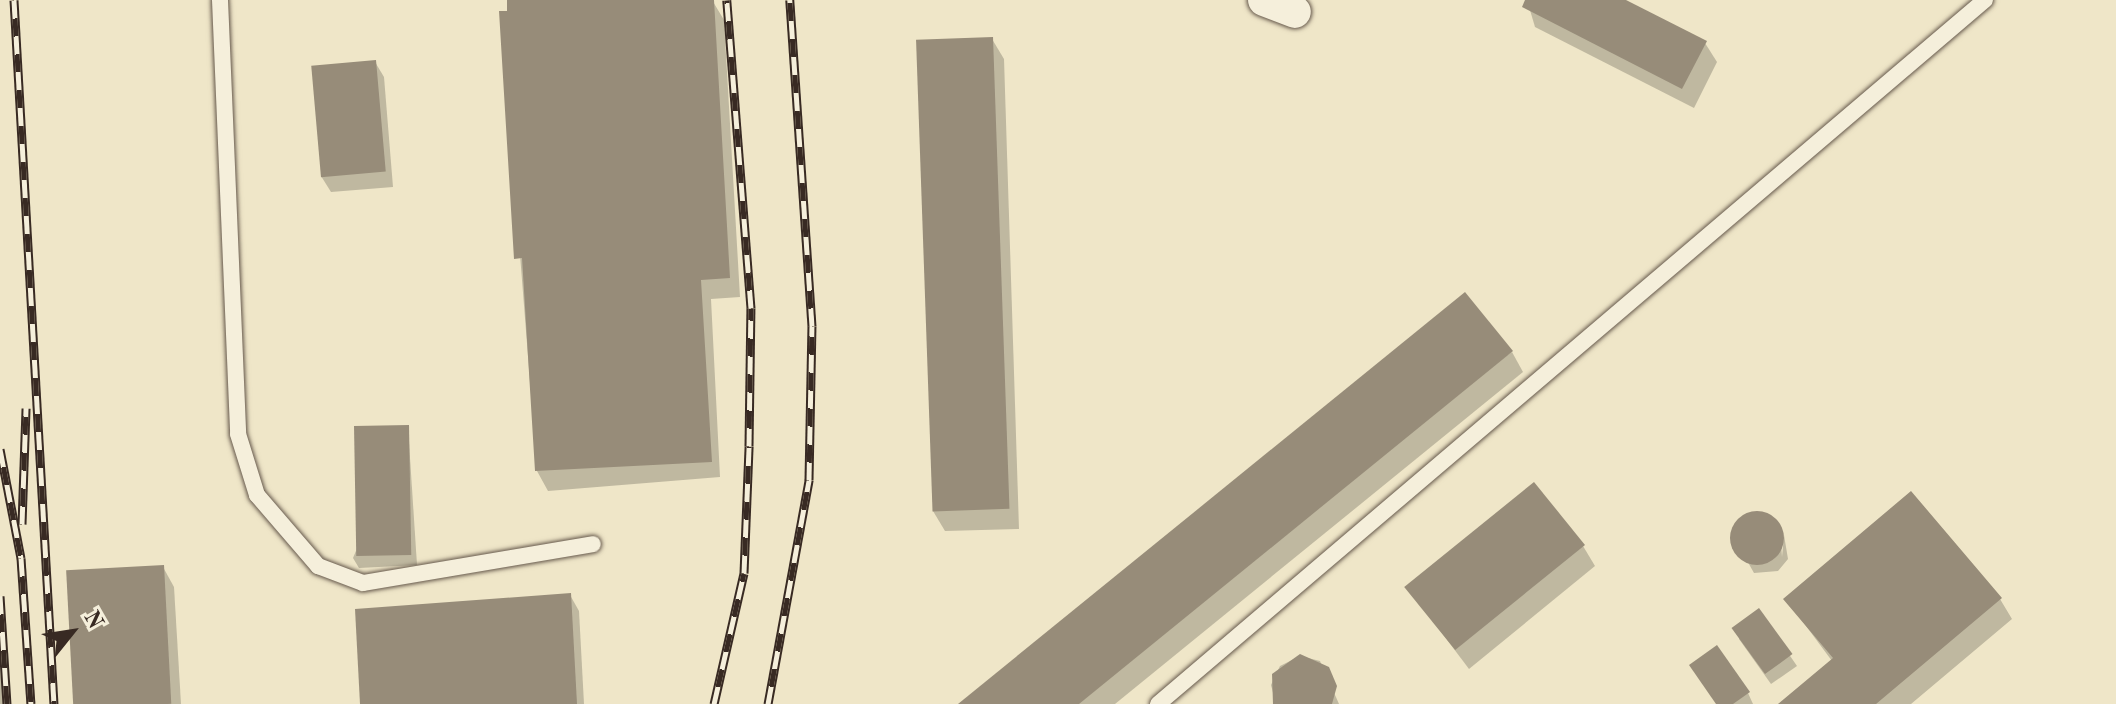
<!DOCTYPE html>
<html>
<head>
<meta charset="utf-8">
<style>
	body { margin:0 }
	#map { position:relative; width:2116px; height:704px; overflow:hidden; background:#efe6c8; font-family:"Old Standard TT",serif }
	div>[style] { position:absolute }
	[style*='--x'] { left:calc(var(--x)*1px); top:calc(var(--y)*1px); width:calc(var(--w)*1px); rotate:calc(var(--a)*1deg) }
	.shadow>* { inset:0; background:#0003 }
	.building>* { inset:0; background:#978c79; transform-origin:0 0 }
	.round { border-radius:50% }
	.roads { filter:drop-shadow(0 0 2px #66594c) drop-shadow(0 0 2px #66594c) }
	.service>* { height:16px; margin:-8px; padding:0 8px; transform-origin:8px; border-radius:8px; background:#f5efdb }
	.minor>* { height:32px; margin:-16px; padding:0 16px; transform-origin:16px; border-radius:16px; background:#f5efdb }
	.rail>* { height:9px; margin-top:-4.5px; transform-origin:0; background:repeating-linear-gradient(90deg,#f5efdb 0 18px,#382a23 0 36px); box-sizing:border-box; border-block:2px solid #382a23 }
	span { translate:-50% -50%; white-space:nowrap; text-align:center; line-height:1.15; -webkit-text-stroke:7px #f5efdb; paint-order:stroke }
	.north { position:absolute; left:32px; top:592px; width:80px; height:80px; -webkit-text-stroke:6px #f5efdb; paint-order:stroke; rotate:60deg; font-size:22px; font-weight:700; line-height:32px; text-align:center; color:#382a23 }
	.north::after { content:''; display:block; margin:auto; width:28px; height:36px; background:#382a23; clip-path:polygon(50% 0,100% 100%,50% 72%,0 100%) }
</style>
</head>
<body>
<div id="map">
	<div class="shadow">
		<div style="clip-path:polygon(509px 0,712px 0,724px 20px,740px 297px,711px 299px,720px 477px,548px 491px,537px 471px,501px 13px,510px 12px)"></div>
		<div style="clip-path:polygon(1527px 0,1622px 0,1705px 43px,1717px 62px,1694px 108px,1535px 27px)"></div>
		<div style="clip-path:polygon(992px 39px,1004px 59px,1019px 529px,945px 531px,933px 511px)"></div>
		<div style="clip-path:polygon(375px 62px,384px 77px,393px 187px,331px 192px,321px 176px)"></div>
		<div style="clip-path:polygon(1512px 352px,1523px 372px,1115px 704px,961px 704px)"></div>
		<div style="clip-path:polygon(408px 427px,417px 565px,359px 568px,353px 558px)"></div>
		<div style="clip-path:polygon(1764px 514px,1780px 528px,1782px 557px,1784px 535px,1788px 559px,1778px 571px,1754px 573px,1732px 534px,1740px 519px)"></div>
		<div style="clip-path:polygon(1583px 546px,1595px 566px,1469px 669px,1408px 588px)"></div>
		<div style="clip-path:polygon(163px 567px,174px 587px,181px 704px,77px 704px)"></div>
		<div style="clip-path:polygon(570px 595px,579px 611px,584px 704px,362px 704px,357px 611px)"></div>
		<div style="clip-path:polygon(1786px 599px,2000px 599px,2012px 619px,1911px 704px,1781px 704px,1832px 661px)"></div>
		<div style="clip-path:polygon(1759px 611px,1797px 666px,1771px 684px,1739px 639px)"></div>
		<div style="clip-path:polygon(1300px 656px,1320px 661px,1339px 704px,1276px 704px,1271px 685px,1280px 666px)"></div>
		<div style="clip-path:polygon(0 665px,3px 704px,0 704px)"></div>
		<div style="clip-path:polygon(1748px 693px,1753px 704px,1717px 704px)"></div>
	</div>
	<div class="building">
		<div style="clip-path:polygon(507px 0,714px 0,730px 278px,701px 280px,712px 462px,535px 471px,522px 258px,514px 259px,499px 11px,507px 11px)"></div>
		<div style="clip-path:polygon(1525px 0,1626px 0,1707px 41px,1682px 89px,1522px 7px)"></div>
		<div style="left:993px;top:37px;width:472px;height:77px;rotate:88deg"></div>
		<div style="left:376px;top:60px;width:112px;height:65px;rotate:85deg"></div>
		<div style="clip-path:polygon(1465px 292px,1513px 351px,1079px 704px,958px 704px)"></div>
		<div style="left:409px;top:425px;width:130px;height:55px;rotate:89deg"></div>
		<div style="left:1534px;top:482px;width:81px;height:167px;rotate:51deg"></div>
		<div style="clip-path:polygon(1911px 491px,2002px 598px,1876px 704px,1778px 704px,1833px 658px,1783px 599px)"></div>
		<div class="round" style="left:1730px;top:511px;width:54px;height:54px"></div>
		<div style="left:164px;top:565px;width:139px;height:98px;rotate:87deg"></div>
		<div style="clip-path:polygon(571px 593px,577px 704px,360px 704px,355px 609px)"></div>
		<div style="left:1759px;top:608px;width:57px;height:34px;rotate:54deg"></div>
		<div style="clip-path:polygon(1717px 645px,1750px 692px,1733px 704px,1716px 704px,1689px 665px)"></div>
		<div style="clip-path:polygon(1300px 654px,1329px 667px,1337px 686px,1332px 704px,1273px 704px,1272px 674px)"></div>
	</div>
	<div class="roads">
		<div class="service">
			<div style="--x:220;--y:0;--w:434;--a:87.6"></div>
			<div style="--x:238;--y:434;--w:64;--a:72.7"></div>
			<div style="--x:257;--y:495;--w:94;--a:49.3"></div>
			<div style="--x:318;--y:566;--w:48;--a:20.7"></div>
			<div style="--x:363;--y:583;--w:233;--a:-9.6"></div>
			<div style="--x:1158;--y:704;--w:1086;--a:-40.41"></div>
		</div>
		<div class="minor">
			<div style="--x:1264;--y:0;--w:33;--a:21"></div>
		</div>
	</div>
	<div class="rail">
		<div style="--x:14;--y:0;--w:705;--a:86.75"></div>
		<div style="--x:0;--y:449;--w:111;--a:79.1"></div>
		<div style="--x:21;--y:558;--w:146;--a:86.1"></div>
		<div style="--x:22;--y:524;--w:116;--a:-88"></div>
		<div style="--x:0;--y:596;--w:108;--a:86.3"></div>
		<div style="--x:714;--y:704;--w:134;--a:-77.1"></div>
		<div style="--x:744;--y:573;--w:127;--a:-87.7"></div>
		<div style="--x:749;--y:446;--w:138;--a:-89.2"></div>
		<div style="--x:751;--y:308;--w:309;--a:-94.5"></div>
		<div style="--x:768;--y:704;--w:228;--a:-79.6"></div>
		<div style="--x:809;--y:480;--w:154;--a:-88.9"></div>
		<div style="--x:812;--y:326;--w:327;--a:-93.9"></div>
	</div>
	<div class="north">N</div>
</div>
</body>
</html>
